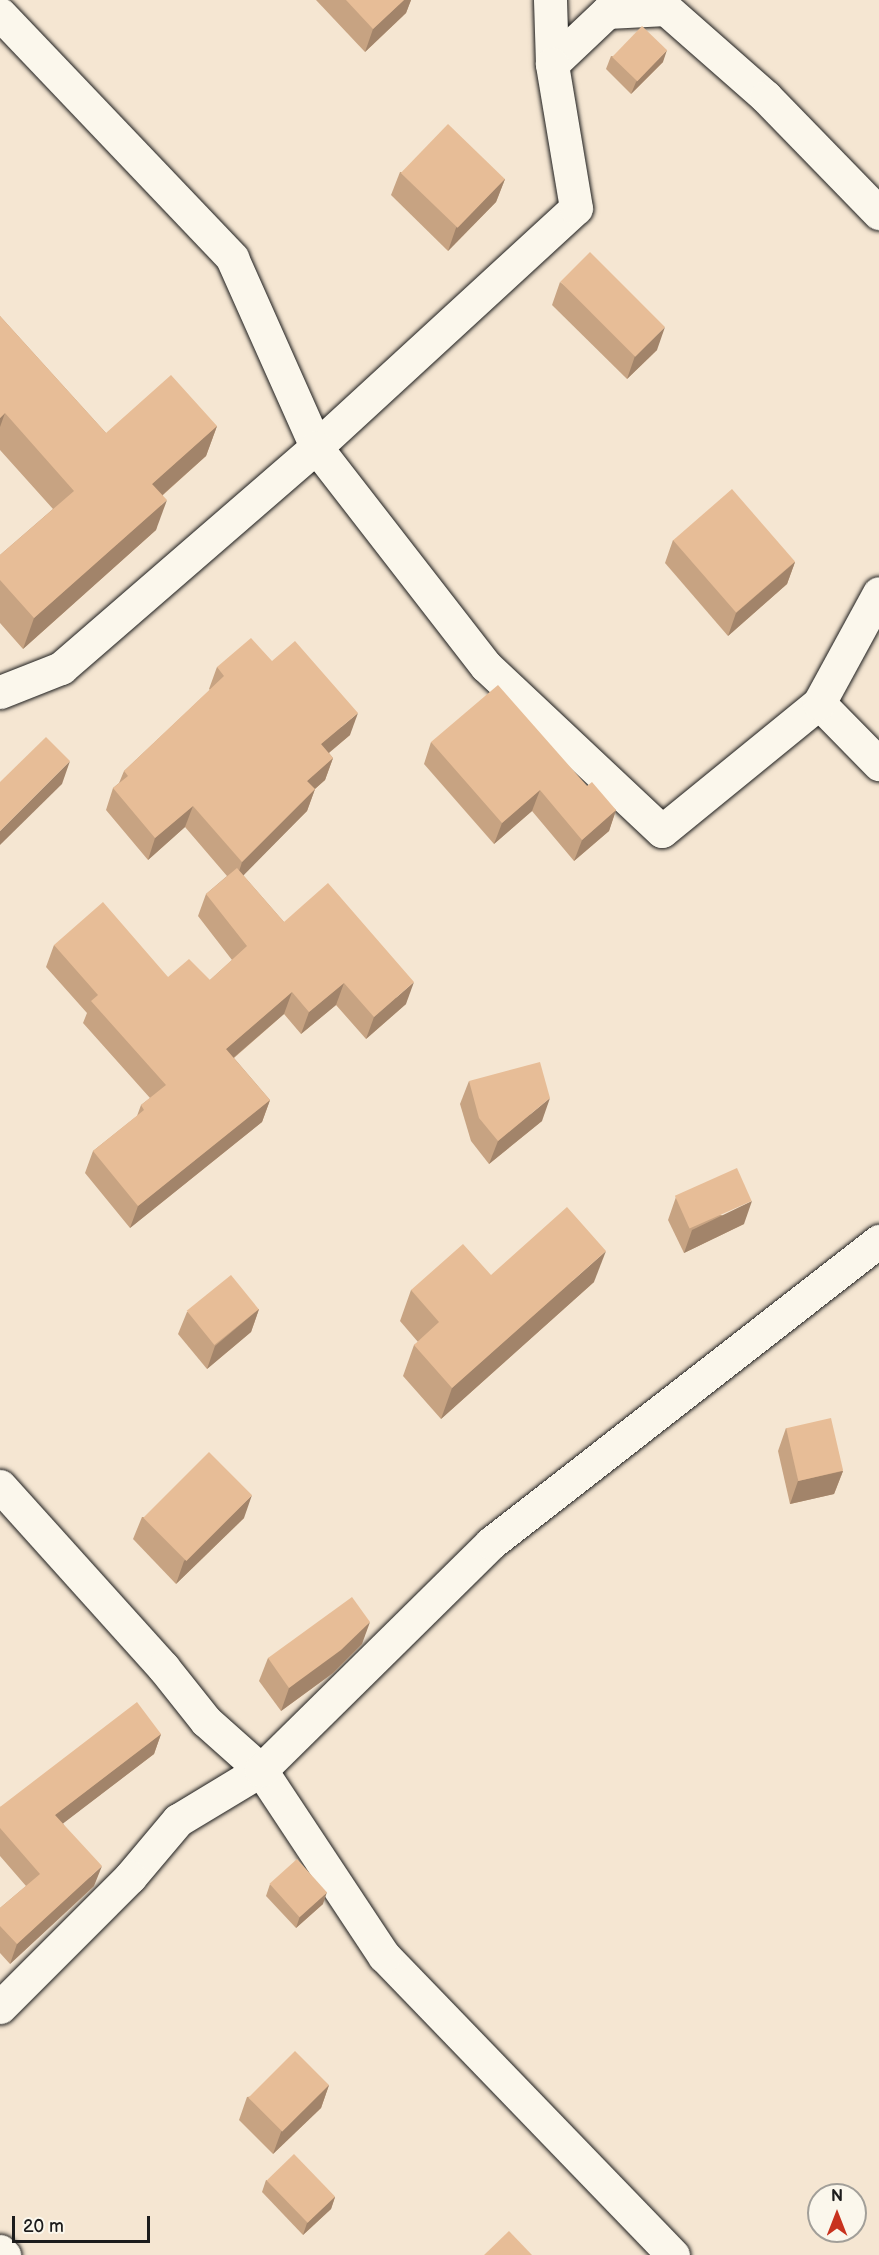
<!DOCTYPE html>
<html>
<head>
<meta charset="utf-8">
<style>
	body { margin:0 }
	#map { position:relative; width:879px; height:2255px; overflow:hidden; background:#f5e6d2; font-family:"Balsamiq Sans",sans-serif }
	div>[style] { position:absolute }
	[style*='--x'] { left:calc(var(--x)*1px); top:calc(var(--y)*1px); width:calc(var(--w)*1px); rotate:calc(var(--a)*1deg) }
	.roads { filter:drop-shadow(0 0 2px #1c1c1c) drop-shadow(0 0 2px #1c1c1c) }
	.minor>* { height:33px; margin:-16.5px; padding:0 16.5px; transform-origin:16.5px; border-radius:16.5px; background:#fbf7ec }
	.wall>* { inset:0; background:#c7a382 }
	.shaded-wall>* { inset:0; background:#a2846a }
	.building>* { inset:0; background:#e7bd97; transform-origin:0 0 }
	span { translate:-50% -50%; white-space:nowrap; text-align:center; line-height:1.15; -webkit-text-stroke:6px #fbf7ec; paint-order:stroke }
	.north { position:absolute; left:807px; top:2183px; width:60px; height:60px; box-sizing:border-box; background:#fbf7ec; border:2px solid #a29f99; border-radius:50%; rotate:0deg; font-size:16px; font-weight:700; line-height:24px; text-align:center; color:#1c1c1c }
	.north::after { content:''; display:block; margin:auto; width:21px; height:27px; background:#c8321e; clip-path:polygon(50% 0,100% 100%,50% 72%,0 100%) }
	.scale { position:absolute; left:12px; top:2216px; width:138px; height:27px; box-sizing:border-box; border:3px solid #1c1c1c; border-top:0; padding-left:8px; font-size:18px; line-height:21px; white-space:nowrap; color:#1c1c1c; -webkit-text-stroke:4px #fbf7ec; paint-order:stroke }
</style>
</head>
<body>
<div id="map">
	<div class="roads">
		<div class="minor">
			<div style="--x:550;--y:0;--w:64;--a:88.2"></div>
			<div style="--x:552;--y:64;--w:76;--a:-43.4"></div>
			<div style="--x:607;--y:12;--w:59;--a:-2.9"></div>
			<div style="--x:666;--y:9;--w:133;--a:41.3"></div>
			<div style="--x:766;--y:97;--w:162;--a:45.8"></div>
			<div style="--x:0;--y:14;--w:337;--a:46.4"></div>
			<div style="--x:232;--y:258;--w:207;--a:66"></div>
			<div style="--x:316;--y:447;--w:353;--a:-42.6"></div>
			<div style="--x:576;--y:208;--w:146;--a:-99.5"></div>
			<div style="--x:0;--y:692;--w:66;--a:-21.5"></div>
			<div style="--x:61;--y:668;--w:337;--a:-40.9"></div>
			<div style="--x:316;--y:447;--w:277;--a:52.2"></div>
			<div style="--x:486;--y:666;--w:241;--a:43.2"></div>
			<div style="--x:662;--y:831;--w:203;--a:-39.2"></div>
			<div style="--x:819;--y:703;--w:86;--a:45.5"></div>
			<div style="--x:819;--y:703;--w:125;--a:-61.4"></div>
			<div style="--x:0;--y:1486;--w:244;--a:48"></div>
			<div style="--x:163;--y:1667;--w:69;--a:51.5"></div>
			<div style="--x:206;--y:1721;--w:74;--a:41.7"></div>
			<div style="--x:261;--y:1770;--w:97;--a:148.9"></div>
			<div style="--x:178;--y:1820;--w:75;--a:130.1"></div>
			<div style="--x:130;--y:1877;--w:184;--a:135"></div>
			<div style="--x:0;--y:2251;--w:6;--a:45"></div>
			<div style="--x:673;--y:2255;--w:416;--a:-134"></div>
			<div style="--x:384;--y:1956;--w:223;--a:-123.5"></div>
			<div style="--x:261;--y:1770;--w:323;--a:-44.6"></div>
			<div style="--x:491;--y:1543;--w:492;--a:-37.9"></div>
		</div>
	</div>
	<div class="wall">
		<div style="clip-path:polygon(316px 0,411px 0,406px 13px,365px 52px)"></div>
		<div style="clip-path:polygon(611px 56px,663px 62px,631px 94px,606px 69px)"></div>
		<div style="clip-path:polygon(400px 172px,505px 179px,496px 202px,448px 251px,391px 195px)"></div>
		<div style="clip-path:polygon(560px 282px,657px 350px,627px 379px,552px 305px)"></div>
		<div style="clip-path:polygon(0 316px,106px 433px,217px 426px,206px 456px,163px 495px,156px 530px,23px 649px,0 623px,0 555px,53px 509px,0 450px)"></div>
		<div style="clip-path:polygon(673px 540px,795px 562px,787px 584px,728px 636px,665px 563px)"></div>
		<div style="clip-path:polygon(272px 661px,350px 735px,329px 753px,333px 758px,325px 780px,315px 789px,307px 811px,243px 875px,284px 922px,406px 1004px,366px 1039px,336px 1005px,301px 1034px,284px 1014px,234px 1058px,270px 1100px,262px 1122px,130px 1228px,85px 1173px,93px 1151px,137px 1116px,141px 1105px,150px 1098px,83px 1023px,87px 1013px,46px 967px,54px 945px,168px 977px,210px 980px,232px 960px,198px 916px,206px 894px,227px 876px,185px 827px,148px 860px,106px 810px,113px 788px,119px 783px,124px 771px,210px 690px,209px 689px,217px 667px)"></div>
		<div style="clip-path:polygon(431px 742px,587px 786px,616px 810px,609px 831px,574px 861px,532px 811px,494px 844px,424px 764px)"></div>
		<div style="clip-path:polygon(469px 1081px,542px 1121px,489px 1164px,471px 1141px,460px 1104px)"></div>
		<div style="clip-path:polygon(676px 1197px,744px 1224px,684px 1253px,668px 1220px)"></div>
		<div style="clip-path:polygon(491px 1275px,594px 1282px,441px 1419px,403px 1376px,414px 1345px,418px 1342px,400px 1321px,411px 1290px)"></div>
		<div style="clip-path:polygon(259px 1309px,251px 1332px,207px 1369px,178px 1334px,187px 1312px)"></div>
		<div style="clip-path:polygon(786px 1428px,843px 1471px,834px 1494px,790px 1504px,778px 1451px)"></div>
		<div style="clip-path:polygon(142px 1517px,244px 1518px,176px 1584px,133px 1539px)"></div>
		<div style="clip-path:polygon(362px 1644px,333px 1673px,281px 1711px,259px 1681px,268px 1658px)"></div>
		<div style="clip-path:polygon(161px 1734px,154px 1754px,63px 1823px,94px 1886px,10px 1964px,0 1953px,0 1908px,26px 1886px,0 1856px,0 1807px)"></div>
		<div style="clip-path:polygon(270px 1884px,323px 1904px,296px 1928px,266px 1896px)"></div>
		<div style="clip-path:polygon(329px 2085px,321px 2108px,273px 2154px,239px 2120px,247px 2097px)"></div>
		<div style="clip-path:polygon(266px 2180px,335px 2197px,331px 2209px,303px 2235px,262px 2192px)"></div>
	</div>
	<div class="shaded-wall">
		<div style="clip-path:polygon(404px 0,411px 0,406px 13px,365px 52px,373px 29px)"></div>
		<div style="clip-path:polygon(667px 50px,663px 62px,631px 94px,636px 82px)"></div>
		<div style="clip-path:polygon(505px 179px,496px 202px,448px 251px,456px 228px)"></div>
		<div style="clip-path:polygon(665px 327px,657px 350px,627px 379px,635px 356px)"></div>
		<div style="clip-path:polygon(5px 413px,0 427px,0 418px)"></div>
		<div style="clip-path:polygon(217px 426px,206px 456px,141px 514px,152px 484px)"></div>
		<div style="clip-path:polygon(167px 500px,156px 530px,23px 649px,34px 618px)"></div>
		<div style="clip-path:polygon(795px 562px,787px 584px,728px 636px,736px 613px)"></div>
		<div style="clip-path:polygon(358px 713px,350px 735px,313px 766px,321px 744px)"></div>
		<div style="clip-path:polygon(333px 758px,325px 780px,299px 803px,307px 781px)"></div>
		<div style="clip-path:polygon(70px 761px,62px 784px,0 845px,0 831px)"></div>
		<div style="clip-path:polygon(315px 789px,307px 811px,235px 884px,242px 862px)"></div>
		<div style="clip-path:polygon(540px 790px,532px 811px,494px 844px,502px 823px)"></div>
		<div style="clip-path:polygon(193px 806px,185px 827px,148px 860px,155px 838px)"></div>
		<div style="clip-path:polygon(616px 810px,609px 831px,574px 861px,582px 840px)"></div>
		<div style="clip-path:polygon(414px 982px,406px 1004px,366px 1039px,374px 1017px)"></div>
		<div style="clip-path:polygon(344px 983px,336px 1005px,301px 1034px,309px 1012px)"></div>
		<div style="clip-path:polygon(292px 992px,284px 1014px,218px 1071px,226px 1049px)"></div>
		<div style="clip-path:polygon(550px 1098px,542px 1121px,489px 1164px,498px 1141px)"></div>
		<div style="clip-path:polygon(270px 1100px,262px 1122px,130px 1228px,138px 1206px)"></div>
		<div style="clip-path:polygon(752px 1201px,744px 1224px,684px 1253px,692px 1230px)"></div>
		<div style="clip-path:polygon(606px 1251px,594px 1282px,441px 1419px,452px 1388px)"></div>
		<div style="clip-path:polygon(259px 1309px,251px 1332px,207px 1369px,215px 1346px)"></div>
		<div style="clip-path:polygon(843px 1471px,834px 1494px,790px 1504px,798px 1481px)"></div>
		<div style="clip-path:polygon(252px 1495px,244px 1518px,176px 1584px,184px 1561px)"></div>
		<div style="clip-path:polygon(370px 1622px,362px 1644px,333px 1673px,281px 1711px,289px 1688px)"></div>
		<div style="clip-path:polygon(161px 1734px,154px 1754px,48px 1835px,55px 1815px)"></div>
		<div style="clip-path:polygon(102px 1866px,94px 1886px,10px 1964px,17px 1944px)"></div>
		<div style="clip-path:polygon(327px 1892px,323px 1904px,296px 1928px,300px 1916px)"></div>
		<div style="clip-path:polygon(329px 2085px,321px 2108px,273px 2154px,281px 2132px)"></div>
		<div style="clip-path:polygon(335px 2197px,331px 2209px,303px 2235px,307px 2223px)"></div>
	</div>
	<div class="building">
		<div style="clip-path:polygon(346px 0,404px 0,373px 29px)"></div>
		<div style="left:642px;top:26px;width:35px;height:43px;rotate:44deg"></div>
		<div style="left:448px;top:124px;width:79px;height:68px;rotate:44deg"></div>
		<div style="left:590px;top:252px;width:106px;height:42px;rotate:45deg"></div>
		<div style="clip-path:polygon(0 316px,106px 433px,171px 375px,217px 426px,152px 484px,167px 500px,34px 618px,0 580px,0 555px,74px 491px,5px 413px,0 418px)"></div>
		<div style="left:732px;top:489px;width:96px;height:78px;rotate:49deg"></div>
		<div style="clip-path:polygon(251px 638px,272px 661px,295px 641px,358px 713px,321px 744px,333px 758px,307px 781px,315px 789px,242px 862px,193px 806px,155px 838px,113px 788px,128px 776px,124px 771px,224px 676px,217px 667px)"></div>
		<div style="clip-path:polygon(498px 685px,587px 786px,592px 782px,616px 810px,582px 840px,540px 790px,502px 823px,431px 742px)"></div>
		<div style="clip-path:polygon(46px 737px,70px 761px,0 831px,0 782px)"></div>
		<div style="clip-path:polygon(237px 868px,284px 922px,328px 883px,414px 982px,374px 1017px,344px 983px,309px 1012px,292px 992px,226px 1049px,270px 1100px,138px 1206px,93px 1151px,144px 1110px,141px 1105px,166px 1085px,91px 1001px,98px 995px,54px 945px,103px 902px,168px 977px,189px 959px,210px 980px,247px 946px,206px 894px)"></div>
		<div style="clip-path:polygon(540px 1062px,550px 1098px,498px 1141px,479px 1118px,469px 1081px)"></div>
		<div style="left:737px;top:1168px;width:36px;height:68px;rotate:66deg"></div>
		<div style="clip-path:polygon(567px 1207px,606px 1251px,452px 1388px,414px 1345px,439px 1322px,411px 1290px,463px 1244px,491px 1275px)"></div>
		<div style="left:231px;top:1275px;width:44px;height:57px;rotate:51deg"></div>
		<div style="left:831px;top:1418px;width:54px;height:46px;rotate:77deg"></div>
		<div style="left:209px;top:1452px;width:61px;height:93px;rotate:45deg"></div>
		<div style="clip-path:polygon(352px 1597px,370px 1622px,341px 1650px,289px 1688px,268px 1658px)"></div>
		<div style="clip-path:polygon(137px 1702px,161px 1734px,55px 1815px,102px 1866px,17px 1944px,0 1926px,0 1908px,40px 1874px,0 1828px,0 1807px)"></div>
		<div style="left:297px;top:1859px;width:45px;height:37px;rotate:48deg"></div>
		<div style="left:295px;top:2051px;width:48px;height:66px;rotate:45deg"></div>
		<div style="left:294px;top:2154px;width:59px;height:38px;rotate:46deg"></div>
		<div style="clip-path:polygon(509px 2231px,532px 2255px,484px 2255px)"></div>
	</div>
	<div class="north">N</div>
	<div class="scale">20 m</div>
</div>
</body>
</html>
